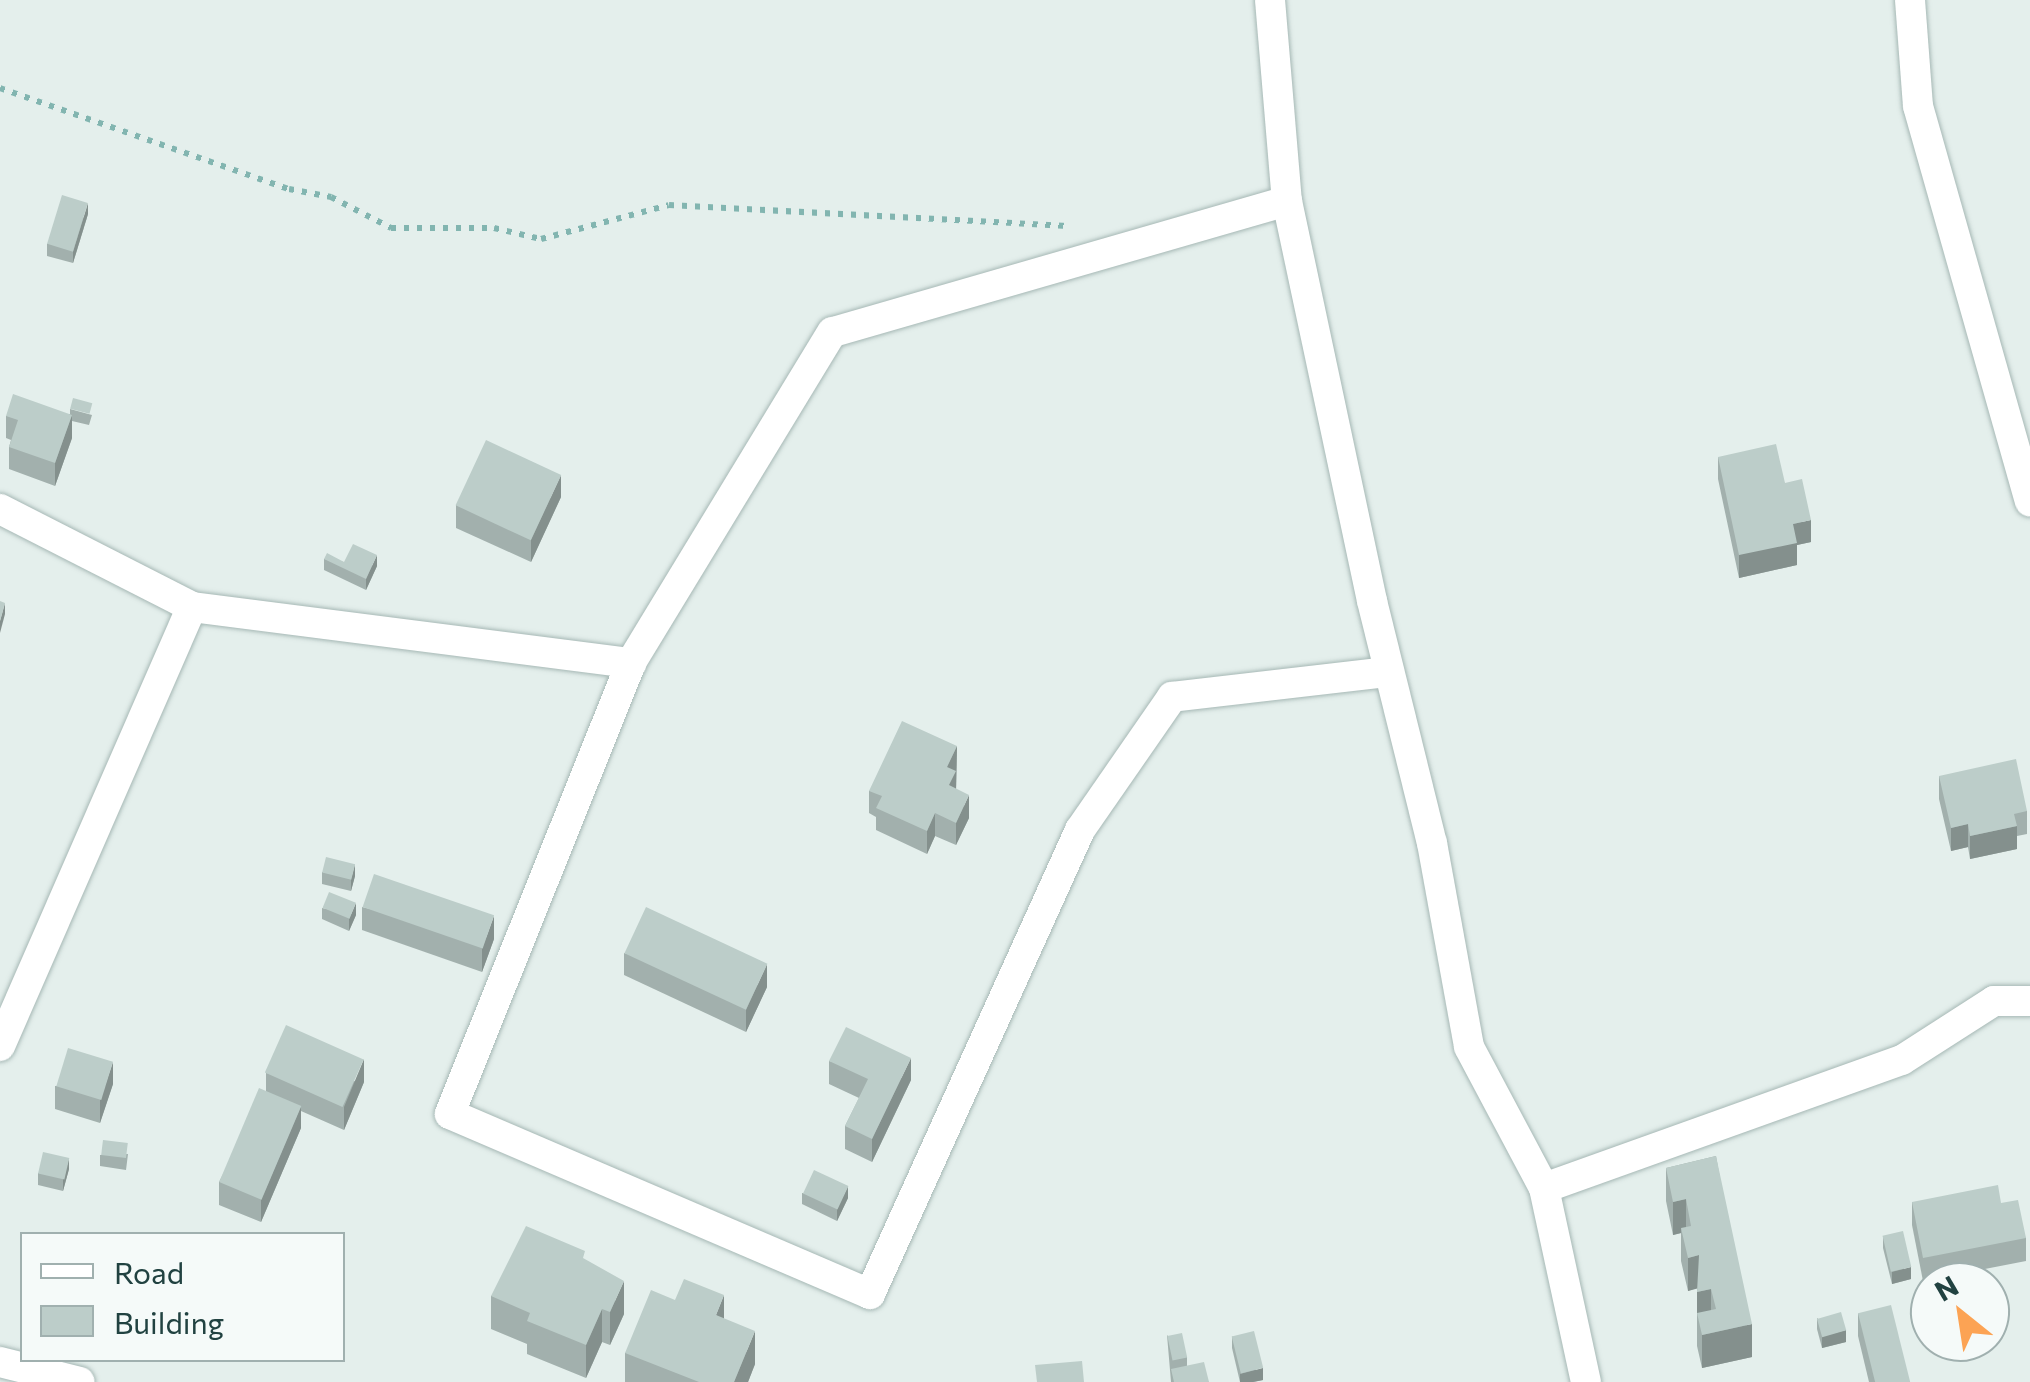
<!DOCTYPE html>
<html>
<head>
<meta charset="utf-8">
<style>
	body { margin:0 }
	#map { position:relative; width:2030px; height:1382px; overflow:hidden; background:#e4efec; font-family:Commissioner,sans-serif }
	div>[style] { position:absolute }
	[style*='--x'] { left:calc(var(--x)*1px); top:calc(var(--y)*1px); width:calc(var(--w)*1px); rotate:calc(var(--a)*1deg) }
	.path>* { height:6px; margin-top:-3px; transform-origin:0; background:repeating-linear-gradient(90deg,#82b5b0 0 5px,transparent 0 13px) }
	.roads { filter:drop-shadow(0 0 2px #a6b8b5) drop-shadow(0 0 2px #a6b8b5) }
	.street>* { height:30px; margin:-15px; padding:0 15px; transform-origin:15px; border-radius:15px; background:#fff }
	.wall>* { inset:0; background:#a2b0ad }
	.shaded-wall>* { inset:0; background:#84908d }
	.building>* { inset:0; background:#bccdc9; transform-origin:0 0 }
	span { translate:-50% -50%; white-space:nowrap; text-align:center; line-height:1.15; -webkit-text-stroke:10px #f5faf9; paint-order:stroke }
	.legend { position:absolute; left:20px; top:1232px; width:325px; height:130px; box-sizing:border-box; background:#f5faf9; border:2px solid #a0b0af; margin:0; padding:12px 18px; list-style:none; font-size:30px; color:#214241 }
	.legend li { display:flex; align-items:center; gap:20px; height:50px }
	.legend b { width:50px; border:2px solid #a0b0af }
	.north { position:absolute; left:1910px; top:1262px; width:100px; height:100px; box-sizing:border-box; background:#f5faf9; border:2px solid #a0b0af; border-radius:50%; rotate:330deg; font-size:28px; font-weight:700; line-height:40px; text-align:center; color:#214241 }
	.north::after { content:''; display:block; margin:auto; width:35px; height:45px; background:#fca354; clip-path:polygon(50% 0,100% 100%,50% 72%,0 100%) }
</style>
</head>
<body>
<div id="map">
	<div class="path">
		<div style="--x:0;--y:88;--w:306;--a:19.3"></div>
		<div style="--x:289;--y:189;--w:43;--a:10.8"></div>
		<div style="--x:331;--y:197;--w:68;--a:27.3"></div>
		<div style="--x:391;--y:228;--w:103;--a:0"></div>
		<div style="--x:494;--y:228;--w:48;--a:13.2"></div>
		<div style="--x:541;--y:239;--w:132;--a:-14.9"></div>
		<div style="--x:669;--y:205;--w:399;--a:3"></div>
	</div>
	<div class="roads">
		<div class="street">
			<div style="--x:1270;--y:0;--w:202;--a:85.2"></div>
			<div style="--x:1287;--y:201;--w:409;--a:78"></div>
			<div style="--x:1372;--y:601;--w:249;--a:76.1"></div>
			<div style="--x:1432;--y:843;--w:207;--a:79.7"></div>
			<div style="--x:1469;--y:1047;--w:160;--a:62"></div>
			<div style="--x:1544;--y:1188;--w:198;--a:77.8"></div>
			<div style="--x:1910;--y:0;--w:106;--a:85.7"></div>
			<div style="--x:1918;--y:106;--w:411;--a:74.2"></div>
			<div style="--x:1287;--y:201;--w:473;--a:163.9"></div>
			<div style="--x:832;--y:332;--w:387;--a:121.3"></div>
			<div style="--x:631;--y:663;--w:486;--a:111.9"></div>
			<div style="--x:450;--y:1114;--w:457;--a:23.2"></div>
			<div style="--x:870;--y:1294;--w:509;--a:-65.65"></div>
			<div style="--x:1080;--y:830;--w:162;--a:-55.3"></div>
			<div style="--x:1172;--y:697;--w:218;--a:-6.6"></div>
			<div style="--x:0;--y:509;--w:216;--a:27"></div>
			<div style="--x:192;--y:607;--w:443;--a:7.3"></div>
			<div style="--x:0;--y:1046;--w:479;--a:-66.4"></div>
			<div style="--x:1544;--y:1188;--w:380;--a:-19.7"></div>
			<div style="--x:1902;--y:1060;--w:109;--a:-32.7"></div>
			<div style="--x:1994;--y:1001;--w:36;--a:0"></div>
			<div style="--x:0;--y:1362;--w:82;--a:14"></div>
		</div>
	</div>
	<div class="wall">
		<div style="clip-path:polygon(88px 214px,73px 263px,47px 256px,47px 244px)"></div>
		<div style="clip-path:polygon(70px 409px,92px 415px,89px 425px,72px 421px,72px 438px,55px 486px,9px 469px,9px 447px,11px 440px,6px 438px,6px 416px,70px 414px)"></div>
		<div style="clip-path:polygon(1718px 457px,1785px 483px,1811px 542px,1797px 545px,1797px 565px,1739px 578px,1718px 479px)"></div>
		<div style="clip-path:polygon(561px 497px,531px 562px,456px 528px,456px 505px)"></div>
		<div style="clip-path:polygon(324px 559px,344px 562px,377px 566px,366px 590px,324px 570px)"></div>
		<div style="clip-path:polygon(957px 746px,956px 789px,969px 818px,956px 845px,935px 836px,927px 854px,876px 830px,876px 817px,869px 813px,869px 791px)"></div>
		<div style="clip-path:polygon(1939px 776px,2027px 811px,2027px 834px,2017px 836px,2017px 849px,1970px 859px,1968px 847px,1951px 851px,1939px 799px)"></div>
		<div style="clip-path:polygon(322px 872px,355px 876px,351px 891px,322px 884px)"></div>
		<div style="clip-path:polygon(362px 907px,494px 939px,482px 972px,362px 930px)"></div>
		<div style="clip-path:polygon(322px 908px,356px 915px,349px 931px,322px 919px)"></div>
		<div style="clip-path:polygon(624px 953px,767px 987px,746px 1032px,624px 975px)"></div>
		<div style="clip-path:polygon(829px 1061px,911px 1080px,872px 1162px,845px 1149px,845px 1126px,859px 1098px,829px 1084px)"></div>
		<div style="clip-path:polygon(266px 1073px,364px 1082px,344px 1130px,301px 1111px,301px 1128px,261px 1222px,219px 1205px,219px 1182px,266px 1091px)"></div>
		<div style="clip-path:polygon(113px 1084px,100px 1123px,55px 1109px,55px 1086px)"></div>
		<div style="clip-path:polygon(128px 1154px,126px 1170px,100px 1166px,100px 1155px)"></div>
		<div style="clip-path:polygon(1716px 1156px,1752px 1357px,1702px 1368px,1697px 1346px,1697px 1288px,1688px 1291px,1681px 1261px,1681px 1233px,1673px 1235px,1666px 1201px,1666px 1168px)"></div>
		<div style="clip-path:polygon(69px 1169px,63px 1191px,38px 1185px,38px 1173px)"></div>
		<div style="clip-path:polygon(802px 1193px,848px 1198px,837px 1221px,802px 1204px)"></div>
		<div style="clip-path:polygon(1912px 1202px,2001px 1203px,2026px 1238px,2026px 1261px,1923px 1281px,1912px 1225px)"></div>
		<div style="clip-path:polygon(1883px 1237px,1911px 1279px,1892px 1284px,1883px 1248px)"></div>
		<div style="clip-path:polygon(585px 1260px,624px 1314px,610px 1345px,602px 1342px,586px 1378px,527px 1354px,527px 1344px,491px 1329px,491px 1296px)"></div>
		<div style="clip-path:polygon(1858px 1313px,1910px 1382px,1869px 1382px,1858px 1336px)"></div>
		<div style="clip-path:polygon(1817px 1318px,1846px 1342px,1822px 1348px,1817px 1329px)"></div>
		<div style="clip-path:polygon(724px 1319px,755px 1364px,748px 1382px,625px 1382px,625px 1353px)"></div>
		<div style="clip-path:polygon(1167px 1335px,1187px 1357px,1187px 1366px,1209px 1382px,1171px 1382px)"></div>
		<div style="clip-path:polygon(1232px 1336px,1263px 1380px,1253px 1382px,1240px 1382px,1232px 1348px)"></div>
	</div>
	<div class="shaded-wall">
		<div style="clip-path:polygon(88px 203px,88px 214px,73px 263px,73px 252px)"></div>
		<div style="clip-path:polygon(72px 415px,72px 438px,55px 486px,55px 463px)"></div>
		<div style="clip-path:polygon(561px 475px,561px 497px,531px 562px,531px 540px)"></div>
		<div style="clip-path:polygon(1811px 520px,1811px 542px,1797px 545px,1797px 565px,1739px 578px,1739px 555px,1793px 524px)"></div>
		<div style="clip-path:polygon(377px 555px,377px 566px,366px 590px,366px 579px)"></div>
		<div style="clip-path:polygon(5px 603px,5px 614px,0 633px,0 621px)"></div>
		<div style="clip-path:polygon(957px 746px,956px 793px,949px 808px,947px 767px)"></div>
		<div style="clip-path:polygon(969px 795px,969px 818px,956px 845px,956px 823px)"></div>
		<div style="clip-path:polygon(935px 813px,935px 836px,927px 854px,927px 831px)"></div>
		<div style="clip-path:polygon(1968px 824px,1968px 847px,1951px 851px,1951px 828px)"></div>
		<div style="clip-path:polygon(2017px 826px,2017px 849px,1970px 859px,1970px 836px)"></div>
		<div style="clip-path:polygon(355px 864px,355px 876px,351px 891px,351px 879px)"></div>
		<div style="clip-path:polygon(356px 903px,356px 915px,349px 931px,349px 919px)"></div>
		<div style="clip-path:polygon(494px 916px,494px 939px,482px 972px,482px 949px)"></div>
		<div style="clip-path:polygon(767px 964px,767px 987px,746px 1032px,746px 1010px)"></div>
		<div style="clip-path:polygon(911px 1058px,911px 1080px,872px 1162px,872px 1139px)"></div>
		<div style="clip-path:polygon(364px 1059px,364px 1082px,344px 1130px,344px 1107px)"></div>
		<div style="clip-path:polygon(113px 1062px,113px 1084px,100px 1123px,100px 1100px)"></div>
		<div style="clip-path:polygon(301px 1106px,301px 1128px,261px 1222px,261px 1200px)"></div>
		<div style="clip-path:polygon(69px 1158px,69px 1169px,63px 1191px,63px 1179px)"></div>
		<div style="clip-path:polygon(848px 1186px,848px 1198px,837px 1221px,837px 1209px)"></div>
		<div style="clip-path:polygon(1686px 1199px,1686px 1232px,1681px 1228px,1681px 1233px,1673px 1235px,1673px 1202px)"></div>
		<div style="clip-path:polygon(1699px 1255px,1699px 1288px,1688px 1291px,1688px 1258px)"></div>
		<div style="clip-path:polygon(1911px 1267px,1911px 1279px,1892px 1284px,1892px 1272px)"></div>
		<div style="clip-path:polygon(624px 1281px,624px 1314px,610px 1345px,610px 1312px)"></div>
		<div style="clip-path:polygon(1711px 1289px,1711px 1322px,1697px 1314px,1697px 1292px)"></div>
		<div style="clip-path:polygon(724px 1295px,724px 1328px,716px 1315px)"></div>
		<div style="clip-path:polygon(602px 1309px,602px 1342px,586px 1378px,586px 1345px)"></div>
		<div style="clip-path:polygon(1752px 1324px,1752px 1357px,1702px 1368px,1702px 1335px)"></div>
		<div style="clip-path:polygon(1846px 1330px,1846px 1342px,1822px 1348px,1822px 1336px)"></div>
		<div style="clip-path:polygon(755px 1331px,755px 1364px,748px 1382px,734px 1382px)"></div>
		<div style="clip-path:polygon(1263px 1368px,1263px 1380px,1253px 1382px,1240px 1382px,1240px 1374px)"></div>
	</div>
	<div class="building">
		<div style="left:62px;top:195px;width:27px;height:51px;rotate:17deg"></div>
		<div style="clip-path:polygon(13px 394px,72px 415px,55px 463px,9px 447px,18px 420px,6px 416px)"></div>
		<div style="left:73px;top:398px;width:20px;height:11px;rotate:15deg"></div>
		<div style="left:486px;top:440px;width:83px;height:72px;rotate:25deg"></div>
		<div style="clip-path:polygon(1776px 444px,1785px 483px,1802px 479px,1811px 520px,1793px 524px,1797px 543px,1739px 555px,1718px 457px)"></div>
		<div style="clip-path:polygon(353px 544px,377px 555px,366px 579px,324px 559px,327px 553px,344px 562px)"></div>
		<div style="clip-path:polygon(0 601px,5px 603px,0 621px)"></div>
		<div style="clip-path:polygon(902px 721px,957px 746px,947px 767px,956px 771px,949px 785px,969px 795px,956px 823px,935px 813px,927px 831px,876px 808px,882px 796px,869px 791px)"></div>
		<div style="clip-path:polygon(2016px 759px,2027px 811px,2014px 814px,2017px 826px,1970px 836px,1968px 824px,1951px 828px,1939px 776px)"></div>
		<div style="left:326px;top:857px;width:30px;height:16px;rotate:14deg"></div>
		<div style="left:374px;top:874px;width:127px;height:35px;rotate:19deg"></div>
		<div style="left:329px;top:892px;width:29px;height:17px;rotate:22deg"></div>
		<div style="left:646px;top:907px;width:134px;height:51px;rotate:25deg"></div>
		<div style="left:286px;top:1025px;width:85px;height:52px;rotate:24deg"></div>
		<div style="clip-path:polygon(846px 1027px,911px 1058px,872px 1139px,845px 1126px,868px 1079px,829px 1061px)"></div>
		<div style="left:68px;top:1048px;width:47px;height:40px;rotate:17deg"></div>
		<div style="left:259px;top:1088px;width:46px;height:102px;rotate:23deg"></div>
		<div style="left:103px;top:1140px;width:25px;height:15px;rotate:7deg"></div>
		<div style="left:43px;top:1152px;width:27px;height:22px;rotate:13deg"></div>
		<div style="clip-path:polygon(1716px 1156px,1752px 1324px,1702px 1335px,1697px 1313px,1716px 1309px,1711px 1289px,1697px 1292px,1699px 1255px,1688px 1258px,1681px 1228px,1691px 1226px,1686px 1199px,1673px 1202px,1666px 1168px)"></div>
		<div style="left:814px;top:1170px;width:38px;height:26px;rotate:25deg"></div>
		<div style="clip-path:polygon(1998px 1185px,2001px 1203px,2018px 1200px,2026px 1238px,1923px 1258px,1912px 1202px)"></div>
		<div style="clip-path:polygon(526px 1226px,585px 1251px,583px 1258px,624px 1281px,610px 1312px,602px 1309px,586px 1345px,527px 1321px,530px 1313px,491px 1296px)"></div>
		<div style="left:1903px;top:1231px;width:37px;height:21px;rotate:77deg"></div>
		<div style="clip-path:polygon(684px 1279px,724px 1295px,716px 1315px,755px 1331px,734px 1382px,699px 1382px,625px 1353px,651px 1290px,675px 1300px)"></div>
		<div style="left:1891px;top:1305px;width:79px;height:34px;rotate:76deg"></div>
		<div style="left:1841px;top:1312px;width:19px;height:25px;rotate:74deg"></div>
		<div style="left:1254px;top:1331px;width:38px;height:23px;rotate:76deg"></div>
		<div style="left:1182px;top:1333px;width:25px;height:15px;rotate:78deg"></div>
		<div style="clip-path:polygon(1082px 1361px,1084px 1382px,1037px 1382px,1035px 1365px)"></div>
		<div style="clip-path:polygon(1204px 1362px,1209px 1382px,1174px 1382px,1171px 1369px)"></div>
	</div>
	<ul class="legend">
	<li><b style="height:12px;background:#fff"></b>Road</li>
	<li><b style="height:28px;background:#bccdc9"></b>Building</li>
	</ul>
	<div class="north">N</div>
</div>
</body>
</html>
